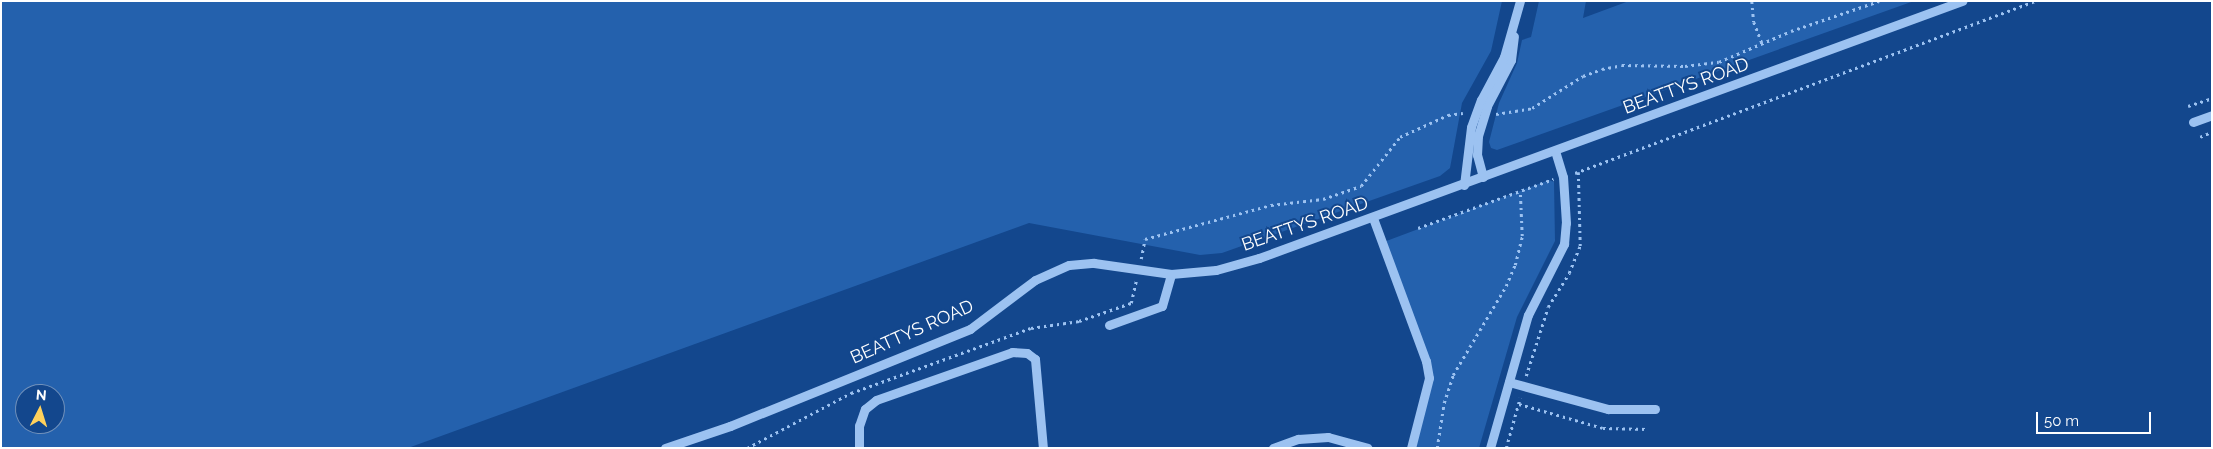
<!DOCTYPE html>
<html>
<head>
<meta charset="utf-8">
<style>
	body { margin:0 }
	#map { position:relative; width:2213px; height:449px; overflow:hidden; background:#13478d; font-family:Raleway,sans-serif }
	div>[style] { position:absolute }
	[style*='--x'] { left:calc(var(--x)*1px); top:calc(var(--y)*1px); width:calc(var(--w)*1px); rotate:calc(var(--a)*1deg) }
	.green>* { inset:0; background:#2461ad }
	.path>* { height:2.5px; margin-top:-1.25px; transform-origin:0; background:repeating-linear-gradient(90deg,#9cc2f1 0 2.5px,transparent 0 6.5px) }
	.minor>* { height:9px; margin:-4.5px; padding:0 4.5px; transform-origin:4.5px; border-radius:4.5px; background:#9cc2f1 }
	span { translate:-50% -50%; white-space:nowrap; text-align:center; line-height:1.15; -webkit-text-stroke:4px #13478d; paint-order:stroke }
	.street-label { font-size:18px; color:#fff }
	.frame { position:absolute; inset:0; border:2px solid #fff; pointer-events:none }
	.north { position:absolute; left:15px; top:384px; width:50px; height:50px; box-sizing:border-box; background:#13478d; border:1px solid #7191bb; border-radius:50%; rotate:5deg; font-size:14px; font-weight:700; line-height:20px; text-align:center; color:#fff }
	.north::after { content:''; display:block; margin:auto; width:18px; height:22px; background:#ffd15c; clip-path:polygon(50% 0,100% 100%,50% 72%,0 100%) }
	.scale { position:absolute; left:2036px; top:412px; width:115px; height:22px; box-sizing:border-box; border:2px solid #fff; border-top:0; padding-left:6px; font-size:15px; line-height:18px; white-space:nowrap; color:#fff; -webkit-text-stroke:4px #13478d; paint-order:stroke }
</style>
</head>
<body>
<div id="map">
	<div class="green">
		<div style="clip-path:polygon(evenodd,1px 1px,1502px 1px,1491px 51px,1462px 103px,1450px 168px,1440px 176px,1222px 253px,1200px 255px,1029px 223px,408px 448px,1px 448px,1px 1px,25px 394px,55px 394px,55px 424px,25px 424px,25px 394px)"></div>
		<div style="clip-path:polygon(1539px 1px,1586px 1px,1583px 18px,1629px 1px,1914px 1px,1497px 150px,1491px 148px,1489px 142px,1499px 103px,1517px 63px,1522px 40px,1531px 37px)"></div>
		<div style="clip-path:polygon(1549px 180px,1554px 182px,1555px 241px,1517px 317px,1479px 448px,1411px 448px,1429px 378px,1381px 243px)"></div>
	</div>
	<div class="path">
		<div style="--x:1752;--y:1;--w:21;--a:85"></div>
		<div style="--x:1754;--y:22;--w:22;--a:69"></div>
		<div style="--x:2188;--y:106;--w:25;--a:-18"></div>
		<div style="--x:1496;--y:114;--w:36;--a:-9"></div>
		<div style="--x:1532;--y:108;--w:60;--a:-32.1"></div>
		<div style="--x:1583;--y:76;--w:20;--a:-20"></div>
		<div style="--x:1602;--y:69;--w:20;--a:-11"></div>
		<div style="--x:1622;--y:65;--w:63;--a:0.9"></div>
		<div style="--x:1685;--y:66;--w:34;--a:-7"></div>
		<div style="--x:1719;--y:62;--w:78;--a:-23.3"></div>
		<div style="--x:1791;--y:31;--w:93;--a:-18.8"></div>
		<div style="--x:2200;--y:137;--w:13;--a:-23"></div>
		<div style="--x:1575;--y:173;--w:491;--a:-20.5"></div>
		<div style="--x:1418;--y:228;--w:144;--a:-19.9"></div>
		<div style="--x:1141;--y:259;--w:20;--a:-79"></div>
		<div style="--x:1145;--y:239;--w:131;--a:-15.1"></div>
		<div style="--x:1271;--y:205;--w:52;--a:-6.6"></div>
		<div style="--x:1323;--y:199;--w:40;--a:-18.9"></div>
		<div style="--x:1361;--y:186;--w:63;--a:-51.5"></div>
		<div style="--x:1400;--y:137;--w:53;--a:-24.6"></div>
		<div style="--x:1448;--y:115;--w:15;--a:-8"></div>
		<div style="--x:1526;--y:376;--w:72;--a:-72.3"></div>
		<div style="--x:1548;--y:307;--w:40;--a:-58"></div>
		<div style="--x:1569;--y:273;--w:29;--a:-68"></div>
		<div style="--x:1580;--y:246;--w:74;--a:-91.5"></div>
		<div style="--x:1519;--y:404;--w:87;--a:15.9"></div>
		<div style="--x:1603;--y:428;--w:45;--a:1.3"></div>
		<div style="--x:747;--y:448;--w:118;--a:-27.9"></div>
		<div style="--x:851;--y:393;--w:191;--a:-19.9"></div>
		<div style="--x:1031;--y:328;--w:49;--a:-8.3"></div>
		<div style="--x:1079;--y:321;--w:55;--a:-19.1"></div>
		<div style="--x:1131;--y:303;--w:23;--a:-77"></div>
		<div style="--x:1437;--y:448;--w:46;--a:-81.2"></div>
		<div style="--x:1444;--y:403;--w:29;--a:-72"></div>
		<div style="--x:1453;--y:375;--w:104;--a:-59.2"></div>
		<div style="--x:1506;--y:286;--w:23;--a:-67"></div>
		<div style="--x:1515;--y:265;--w:30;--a:-76"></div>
		<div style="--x:1522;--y:236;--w:45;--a:-92.5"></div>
		<div style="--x:1506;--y:448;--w:52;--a:-74.4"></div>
	</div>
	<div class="minor">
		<div style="--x:2193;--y:122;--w:20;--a:-20"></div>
		<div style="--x:1483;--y:177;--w:23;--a:-105"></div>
		<div style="--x:1477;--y:155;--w:19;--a:-87"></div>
		<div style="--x:1478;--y:136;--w:31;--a:-73"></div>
		<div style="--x:1487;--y:106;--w:52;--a:-62.4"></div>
		<div style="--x:1511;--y:60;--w:24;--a:-83"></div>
		<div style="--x:1464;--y:185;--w:58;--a:-83.1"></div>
		<div style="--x:1471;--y:127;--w:29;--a:-70"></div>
		<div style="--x:1481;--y:100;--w:49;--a:-61.9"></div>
		<div style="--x:1504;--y:57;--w:58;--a:-74.1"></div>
		<div style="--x:1373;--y:218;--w:153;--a:69.7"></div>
		<div style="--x:1426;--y:361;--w:17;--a:80"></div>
		<div style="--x:1429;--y:378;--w:72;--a:104.4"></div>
		<div style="--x:1109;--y:325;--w:56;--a:-19.7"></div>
		<div style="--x:1162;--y:306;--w:33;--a:-74"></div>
		<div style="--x:1509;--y:382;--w:103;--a:15.3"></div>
		<div style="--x:1608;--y:409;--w:47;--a:0"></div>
		<div style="--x:665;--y:448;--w:69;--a:-18.7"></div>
		<div style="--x:730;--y:426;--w:259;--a:-22"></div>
		<div style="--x:970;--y:329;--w:81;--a:-37"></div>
		<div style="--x:1035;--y:280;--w:37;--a:-24"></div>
		<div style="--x:1069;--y:265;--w:25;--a:-5"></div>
		<div style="--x:1094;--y:263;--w:78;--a:8.1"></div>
		<div style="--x:1171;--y:274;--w:45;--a:-5.1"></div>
		<div style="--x:1216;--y:270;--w:45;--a:-15.6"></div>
		<div style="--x:1259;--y:258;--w:749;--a:-20.08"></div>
		<div style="--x:859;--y:448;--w:22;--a:-90"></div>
		<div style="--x:859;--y:426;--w:18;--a:-71"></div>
		<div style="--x:865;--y:409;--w:14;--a:-39"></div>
		<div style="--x:876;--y:400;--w:144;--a:-19.4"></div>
		<div style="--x:1012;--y:352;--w:15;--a:4"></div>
		<div style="--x:1027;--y:353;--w:10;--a:37"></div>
		<div style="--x:1035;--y:359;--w:89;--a:84.9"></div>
		<div style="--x:1273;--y:448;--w:27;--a:-20"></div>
		<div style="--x:1298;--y:439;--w:30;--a:-4"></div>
		<div style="--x:1328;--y:437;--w:41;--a:15.4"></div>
		<div style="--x:1490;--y:448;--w:138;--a:-74.1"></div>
		<div style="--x:1528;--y:315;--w:80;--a:-63.1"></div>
		<div style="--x:1564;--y:244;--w:21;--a:-85"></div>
		<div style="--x:1566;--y:223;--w:46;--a:-93.7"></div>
		<div style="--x:1563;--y:177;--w:27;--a:-107"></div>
	</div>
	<div class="street-label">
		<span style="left:1686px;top:86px;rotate:-20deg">BEATTYS ROAD</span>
		<span style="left:1305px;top:224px;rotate:-19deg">BEATTYS ROAD</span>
		<span style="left:912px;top:332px;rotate:-24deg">BEATTYS ROAD</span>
	</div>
	<div class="frame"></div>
	<div class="north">N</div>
	<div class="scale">50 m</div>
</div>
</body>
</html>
